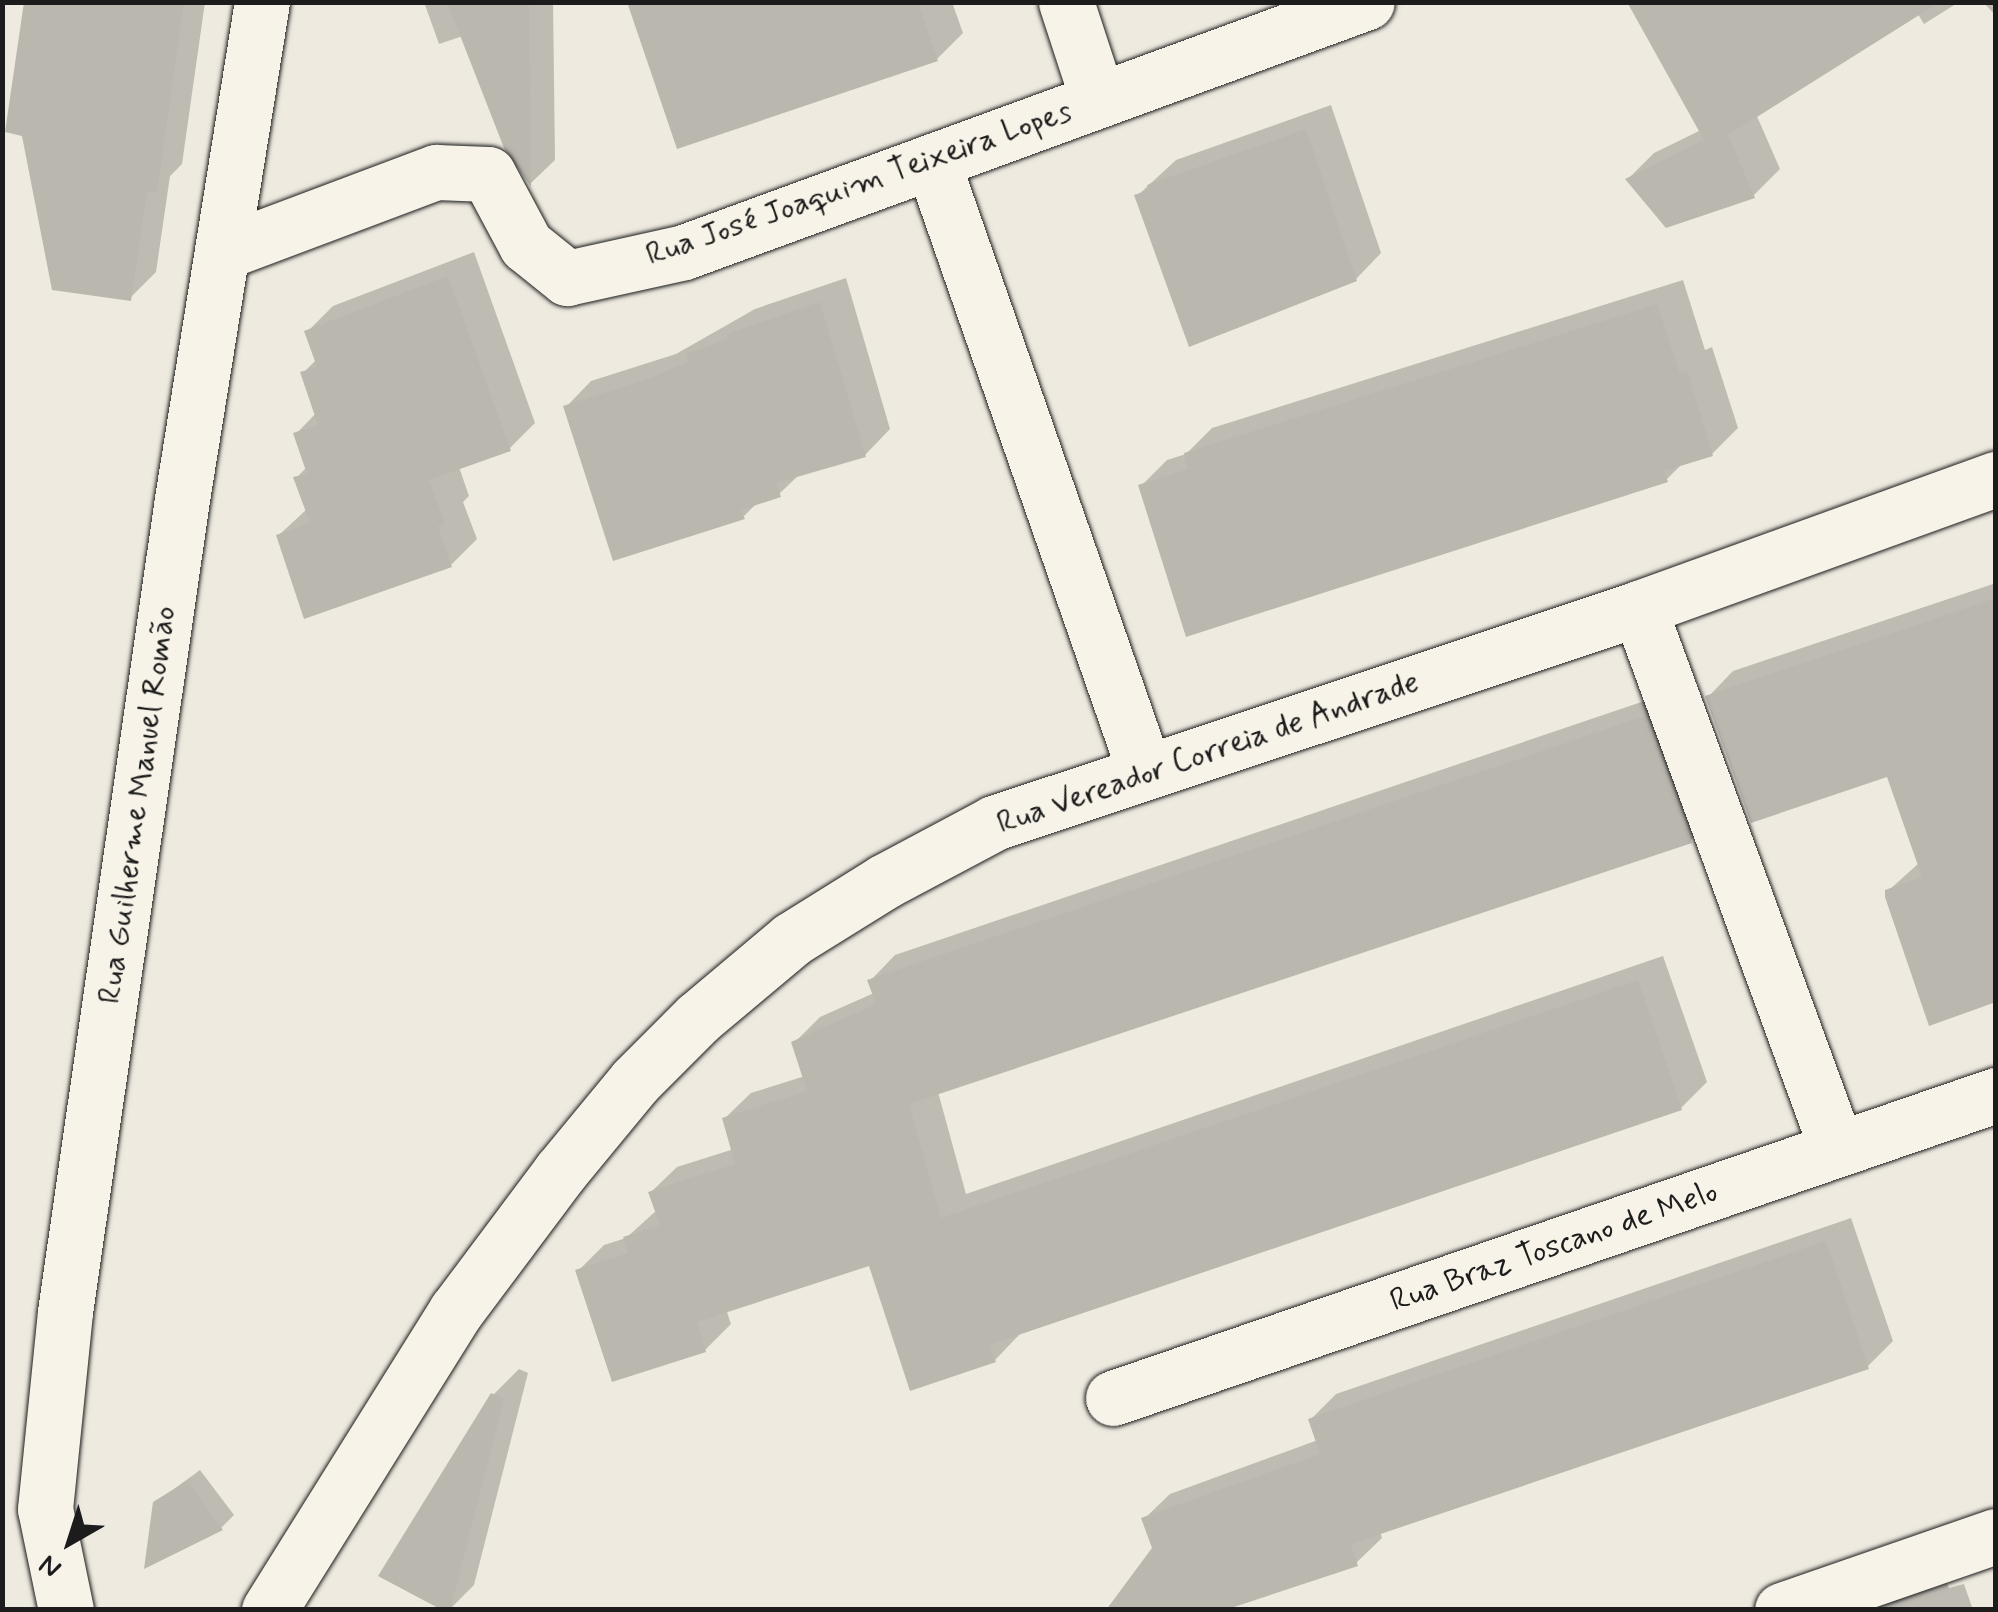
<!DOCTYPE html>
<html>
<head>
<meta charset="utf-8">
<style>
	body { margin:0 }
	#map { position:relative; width:1998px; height:1612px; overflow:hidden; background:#eeeae0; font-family:Mynerve,sans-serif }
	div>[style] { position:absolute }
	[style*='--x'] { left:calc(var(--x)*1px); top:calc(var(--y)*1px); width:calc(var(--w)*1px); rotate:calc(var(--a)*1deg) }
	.shadow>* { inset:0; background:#0003 }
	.building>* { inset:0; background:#bab7af }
	.roads { filter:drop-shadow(0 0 2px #1c1c1c) drop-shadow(0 0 2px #1c1c1c) }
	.minor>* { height:55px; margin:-27.5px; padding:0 27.5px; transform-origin:27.5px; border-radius:27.5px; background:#f7f3e8 }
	span { translate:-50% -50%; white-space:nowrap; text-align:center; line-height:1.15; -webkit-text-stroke:8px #f7f3e8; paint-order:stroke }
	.street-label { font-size:32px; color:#1c1c1c }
	.frame { position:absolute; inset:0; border:5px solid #1c1c1c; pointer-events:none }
	.north { position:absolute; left:20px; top:1492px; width:100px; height:100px; -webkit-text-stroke:8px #f7f3e8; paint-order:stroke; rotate:219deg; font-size:28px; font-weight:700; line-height:40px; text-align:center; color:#1c1c1c }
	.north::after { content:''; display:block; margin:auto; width:35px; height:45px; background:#1c1c1c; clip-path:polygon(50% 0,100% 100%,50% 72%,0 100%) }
</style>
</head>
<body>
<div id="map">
	<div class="shadow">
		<div style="clip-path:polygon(27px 2px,205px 2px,182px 164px,170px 176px,156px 272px,130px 298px)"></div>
		<div style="clip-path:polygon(424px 2px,553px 2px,555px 160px,531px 183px,507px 146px,463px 36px,439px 44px)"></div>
		<div style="clip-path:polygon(629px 2px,952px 2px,963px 33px,937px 59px)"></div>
		<div style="clip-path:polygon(1630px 2px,1959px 2px,1924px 24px,1918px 14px,1756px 114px,1780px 169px,1753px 196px,1628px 179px,1654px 153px,1701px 130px)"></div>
		<div style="clip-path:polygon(1983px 2px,1996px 2px,1996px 16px)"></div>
		<div style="clip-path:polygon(1331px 105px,1381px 253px,1356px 279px,1137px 196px,1176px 160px)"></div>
		<div style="clip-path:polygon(474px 252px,535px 423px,509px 449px,459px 467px,469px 496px,463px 502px,477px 539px,451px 565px,279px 535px,307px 509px,296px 478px,307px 467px,296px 434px,317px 412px,303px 373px,317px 359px,307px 332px,333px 306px)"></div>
		<div style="clip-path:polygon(846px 278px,890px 429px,865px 455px,800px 474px,779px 494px,759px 501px,743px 517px,566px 407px,591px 381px,676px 354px,755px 309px)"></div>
		<div style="clip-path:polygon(1683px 280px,1705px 350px,1712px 347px,1738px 428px,1712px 454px,1684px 462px,1666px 480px,1187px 634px,1141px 486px,1167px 460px,1186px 454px,1212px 428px)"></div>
		<div style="clip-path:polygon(1996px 583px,1996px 1000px,1888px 891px,1919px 863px,1888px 774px,1708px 697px,1733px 671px)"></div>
		<div style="clip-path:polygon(1671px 692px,1716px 815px,1690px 841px,938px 1092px,966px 1194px,1663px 956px,1707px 1082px,1681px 1108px,1020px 1334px,995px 1360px,870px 1263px,726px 1309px,731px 1324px,705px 1350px,578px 1271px,604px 1245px,626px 1238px,657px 1210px,651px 1192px,677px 1167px,734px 1149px,725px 1118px,751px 1093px,805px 1076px,794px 1043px,820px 1017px,874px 993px,870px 981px,895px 955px)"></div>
		<div style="clip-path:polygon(1851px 1218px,1893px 1341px,1868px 1366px,1380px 1532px,1382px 1538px,1356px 1563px,1155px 1548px,1144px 1519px,1170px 1494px,1318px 1440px,1311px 1419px,1336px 1394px)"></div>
		<div style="clip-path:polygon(519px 1369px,528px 1373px,474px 1585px,449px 1610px,493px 1395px)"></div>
		<div style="clip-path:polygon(200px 1470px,234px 1515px,221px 1528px,155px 1503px)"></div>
		<div style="clip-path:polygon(1947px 1583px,1949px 1588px,1964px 1584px,1973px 1610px,1866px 1610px)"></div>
	</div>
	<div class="building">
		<div style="clip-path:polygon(24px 2px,184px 2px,157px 192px,147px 191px,131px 301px,52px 290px,22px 136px,5px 132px)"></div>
		<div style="clip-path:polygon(447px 2px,529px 2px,531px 187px,504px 148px)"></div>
		<div style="clip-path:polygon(627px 2px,918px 2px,938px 61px,677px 149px)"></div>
		<div style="clip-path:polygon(1627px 2px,1940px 2px,1728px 135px,1755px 198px,1666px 228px,1625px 179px,1704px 140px)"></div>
		<div style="clip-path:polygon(1306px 129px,1357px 281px,1189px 347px,1134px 195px,1149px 190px,1147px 185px)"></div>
		<div style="clip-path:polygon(448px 276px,511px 451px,429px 480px,445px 524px,438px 526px,452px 567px,304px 619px,276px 535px,310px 523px,293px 477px,307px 474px,293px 433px,318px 425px,300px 372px,317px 367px,304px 331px)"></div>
		<div style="clip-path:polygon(820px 302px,866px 457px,776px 483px,781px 497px,741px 510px,745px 519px,613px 561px,563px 406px,648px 379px,689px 361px,686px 354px,728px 339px,726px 334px)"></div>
		<div style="clip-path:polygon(1657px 304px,1680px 374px,1687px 371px,1713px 456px,1664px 471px,1668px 482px,1186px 637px,1138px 485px,1188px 469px,1184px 453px)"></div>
		<div style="clip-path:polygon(1996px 598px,1996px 1002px,1929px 1026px,1885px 897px,1885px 890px,1922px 877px,1887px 777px,1751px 823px,1705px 696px)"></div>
		<div style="clip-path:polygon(1645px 716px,1692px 843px,909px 1104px,941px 1218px,1638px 980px,1682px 1110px,989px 1345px,996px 1362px,910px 1391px,869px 1266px,697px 1322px,706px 1352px,612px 1382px,575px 1270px,628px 1253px,623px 1237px,660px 1225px,648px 1192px,735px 1164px,722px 1118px,807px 1091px,791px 1042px,876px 1004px,867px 980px)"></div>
		<div style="clip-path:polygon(1826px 1241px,1869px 1369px,1351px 1544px,1358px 1566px,1225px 1610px,1106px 1610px,1152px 1548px,1141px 1518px,1320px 1454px,1308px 1419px)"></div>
		<div style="clip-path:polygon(491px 1393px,504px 1399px,450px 1610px,442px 1610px,378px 1576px)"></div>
		<div style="clip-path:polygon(187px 1481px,223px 1530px,144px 1569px,153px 1502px)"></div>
	</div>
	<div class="roads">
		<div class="minor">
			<div style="--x:1066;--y:2;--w:103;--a:71.9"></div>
			<div style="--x:932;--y:161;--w:647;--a:70.78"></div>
			<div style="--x:223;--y:252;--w:228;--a:-20.6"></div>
			<div style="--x:436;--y:172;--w:52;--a:2.2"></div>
			<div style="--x:488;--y:174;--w:81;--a:61.8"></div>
			<div style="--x:526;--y:245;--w:53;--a:38.8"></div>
			<div style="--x:567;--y:278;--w:120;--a:-12.5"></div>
			<div style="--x:684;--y:252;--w:727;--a:-20.1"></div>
			<div style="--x:1639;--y:608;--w:576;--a:69.9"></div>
			<div style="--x:1113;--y:1398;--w:934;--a:-18.94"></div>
			<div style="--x:66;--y:1610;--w:103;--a:-101.7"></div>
			<div style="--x:45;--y:1509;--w:198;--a:-84.2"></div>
			<div style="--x:65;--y:1312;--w:821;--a:-81.81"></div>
			<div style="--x:182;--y:499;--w:503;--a:-80.86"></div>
			<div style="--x:269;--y:1610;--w:353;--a:-58"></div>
			<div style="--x:456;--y:1311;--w:174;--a:-53.2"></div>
			<div style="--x:560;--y:1172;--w:118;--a:-50.5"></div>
			<div style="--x:635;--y:1081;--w:89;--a:-45"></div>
			<div style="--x:698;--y:1018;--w:123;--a:-40"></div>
			<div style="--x:792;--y:939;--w:110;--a:-31.9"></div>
			<div style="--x:885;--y:881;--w:123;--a:-28"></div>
			<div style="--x:994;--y:823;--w:680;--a:-18.43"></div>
			<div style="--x:1639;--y:608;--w:380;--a:-19.9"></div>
			<div style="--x:1782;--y:1610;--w:226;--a:-19.1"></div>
		</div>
	</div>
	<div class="street-label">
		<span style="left:859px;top:184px;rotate:-19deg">Rua José Joaquim Teixeira Lopes</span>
		<span style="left:1208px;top:753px;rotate:-19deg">Rua Vereador Correia de Andrade</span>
		<span style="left:138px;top:805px;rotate:-82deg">Rua Guilherme Manuel Romão</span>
		<span style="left:1554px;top:1247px;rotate:-19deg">Rua Braz Toscano de Melo</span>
	</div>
	<div class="frame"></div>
	<div class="north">N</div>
</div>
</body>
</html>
